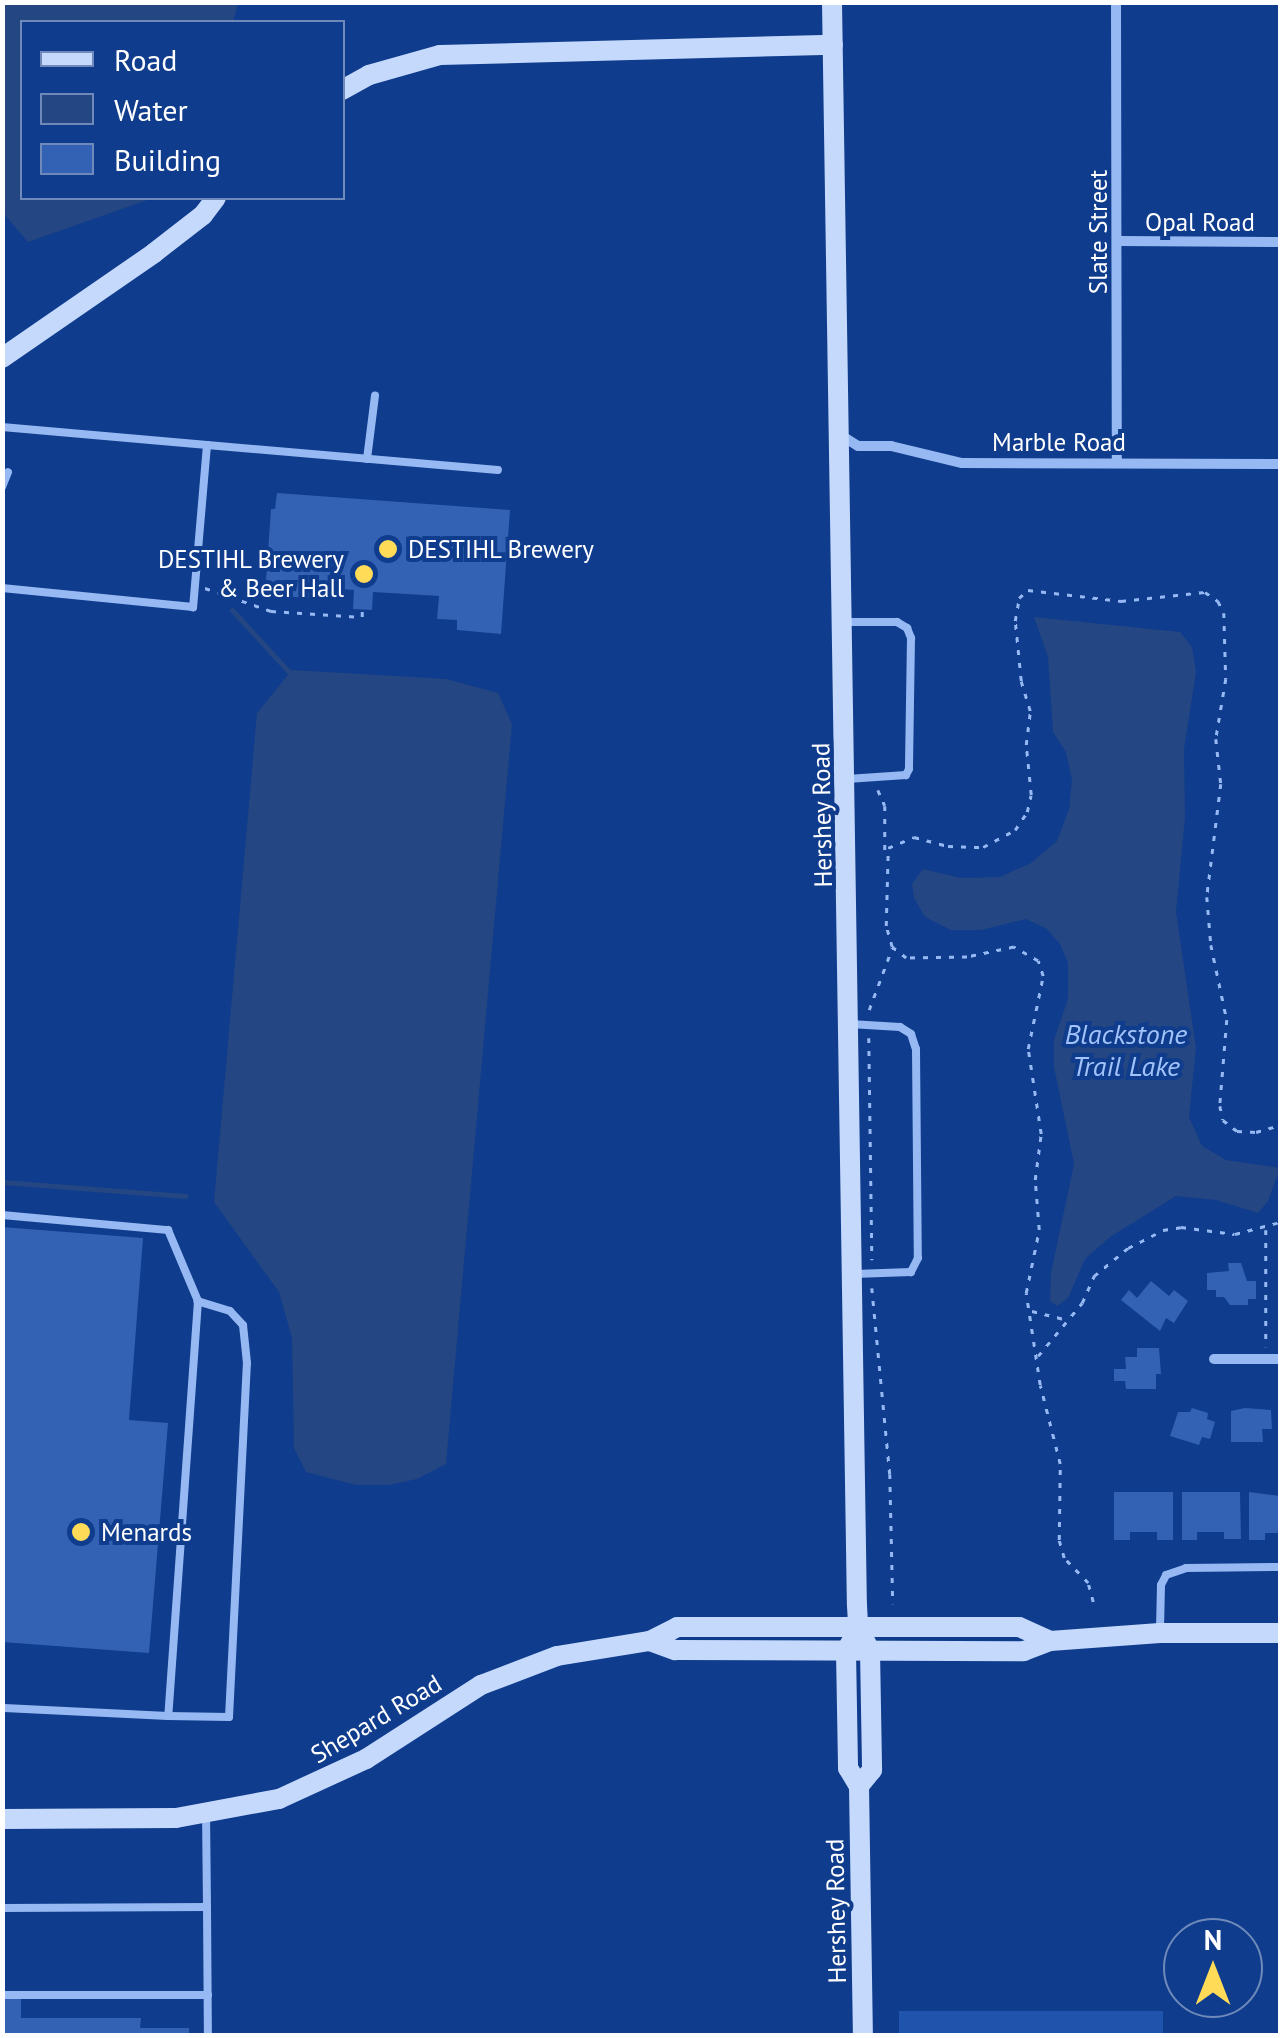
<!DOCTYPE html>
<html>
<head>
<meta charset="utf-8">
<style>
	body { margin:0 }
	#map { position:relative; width:1283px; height:2038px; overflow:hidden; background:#0f3c8c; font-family:"PT Sans",sans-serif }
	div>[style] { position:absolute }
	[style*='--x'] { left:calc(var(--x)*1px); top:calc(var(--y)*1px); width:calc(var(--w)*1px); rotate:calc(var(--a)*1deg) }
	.green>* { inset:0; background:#2054ac; transform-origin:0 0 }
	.water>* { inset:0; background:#244682 }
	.stream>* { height:5px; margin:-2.5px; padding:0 2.5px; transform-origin:2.5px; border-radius:2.5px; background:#244682 }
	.building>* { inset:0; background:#3362b4 }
	.path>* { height:2.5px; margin-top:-1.25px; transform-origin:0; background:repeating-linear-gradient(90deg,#96b9f3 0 5px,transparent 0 13px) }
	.lane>* { height:8px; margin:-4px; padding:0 4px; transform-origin:4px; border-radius:4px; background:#96b9f3 }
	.street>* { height:10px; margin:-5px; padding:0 5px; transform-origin:5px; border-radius:5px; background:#96b9f3 }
	.secondary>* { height:20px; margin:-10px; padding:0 10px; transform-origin:10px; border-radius:10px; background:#c5d9fd }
	.dots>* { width:28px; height:28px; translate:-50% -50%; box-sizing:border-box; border:5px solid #0f3c8c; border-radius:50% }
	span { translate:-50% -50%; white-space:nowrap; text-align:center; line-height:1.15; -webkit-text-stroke:8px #0f3c8c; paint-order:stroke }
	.street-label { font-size:25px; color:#fff }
	.poi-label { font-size:25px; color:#fff }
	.left { translate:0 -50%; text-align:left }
	.right { translate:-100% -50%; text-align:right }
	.water-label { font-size:28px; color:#a1c3fa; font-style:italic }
	.frame { position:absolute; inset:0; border:5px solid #fff; pointer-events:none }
	.legend { position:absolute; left:20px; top:20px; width:325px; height:180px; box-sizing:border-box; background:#0f3c8c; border:2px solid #6f8aba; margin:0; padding:12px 18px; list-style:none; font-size:30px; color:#fff }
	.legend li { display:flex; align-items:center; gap:20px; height:50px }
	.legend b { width:50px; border:2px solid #6f8aba }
	.north { position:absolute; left:1163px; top:1918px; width:100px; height:100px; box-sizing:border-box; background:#0f3c8c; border:2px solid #6f8aba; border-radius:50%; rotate:0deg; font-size:28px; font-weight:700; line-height:40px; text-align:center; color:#fff }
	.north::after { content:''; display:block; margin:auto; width:35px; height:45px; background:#ffdb57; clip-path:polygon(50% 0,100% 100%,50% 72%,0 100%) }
</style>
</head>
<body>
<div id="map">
	<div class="green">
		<div style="left:1163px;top:2011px;width:24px;height:264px;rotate:90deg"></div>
	</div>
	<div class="water">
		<div style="clip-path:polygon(3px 3px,238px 3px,233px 22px,22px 22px,22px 198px,153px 198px,28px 242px,5px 215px)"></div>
		<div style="clip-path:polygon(1034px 617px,1180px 632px,1192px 647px,1196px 672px,1184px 749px,1185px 817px,1176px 912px,1196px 1048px,1189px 1117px,1202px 1146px,1226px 1160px,1280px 1168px,1268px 1201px,1258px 1213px,1216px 1200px,1176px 1196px,1110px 1237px,1085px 1259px,1068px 1298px,1057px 1306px,1050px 1301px,1051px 1273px,1074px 1164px,1054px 1067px,1054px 1040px,1068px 999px,1068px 963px,1060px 944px,1047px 929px,1026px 919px,981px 930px,951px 930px,925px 917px,914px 898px,912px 884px,923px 869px,961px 878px,1000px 877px,1031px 863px,1057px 841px,1069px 809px,1072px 780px,1066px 752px,1053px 732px,1048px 657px)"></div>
		<div style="clip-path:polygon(292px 670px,446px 679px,498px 693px,512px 724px,446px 1464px,417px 1479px,389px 1485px,356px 1485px,306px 1472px,294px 1448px,292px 1338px,279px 1292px,214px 1202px,257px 713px)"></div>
	</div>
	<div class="stream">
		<div style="--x:232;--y:610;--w:86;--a:47.4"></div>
		<div style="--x:2;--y:1182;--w:184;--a:4.4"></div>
	</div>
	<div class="building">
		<div style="clip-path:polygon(277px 493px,510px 510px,501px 634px,457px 630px,457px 620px,437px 619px,439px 596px,373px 592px,372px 610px,353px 609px,354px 590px,310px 587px,309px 598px,265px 595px,271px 509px,275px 509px)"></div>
		<div style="clip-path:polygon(2px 1227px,143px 1238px,129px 1420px,168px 1423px,149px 1653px,2px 1642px)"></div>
		<div style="clip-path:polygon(1228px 1263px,1241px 1263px,1247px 1281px,1256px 1281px,1256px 1299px,1248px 1299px,1248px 1305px,1230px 1305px,1224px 1297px,1216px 1297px,1216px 1290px,1207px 1290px,1207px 1273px,1229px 1271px)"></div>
		<div style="clip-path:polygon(1151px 1281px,1169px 1296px,1174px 1290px,1188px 1301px,1174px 1323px,1166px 1318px,1160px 1331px,1121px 1300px,1129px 1290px,1137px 1298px)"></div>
		<div style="clip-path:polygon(1137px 1348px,1159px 1348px,1161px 1374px,1156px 1374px,1156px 1389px,1126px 1389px,1125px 1381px,1114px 1381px,1114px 1369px,1126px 1369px,1125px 1357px,1137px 1357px)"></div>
		<div style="clip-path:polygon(1192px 1408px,1208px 1413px,1207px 1419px,1215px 1422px,1210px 1439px,1202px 1437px,1199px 1445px,1170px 1436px,1178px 1412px,1190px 1412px)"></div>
		<div style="clip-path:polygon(1245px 1408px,1271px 1410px,1272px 1429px,1262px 1429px,1263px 1442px,1231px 1442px,1231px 1411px)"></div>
		<div style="clip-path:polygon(1114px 1492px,1173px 1492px,1173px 1540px,1157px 1540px,1157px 1532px,1130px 1532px,1130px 1540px,1114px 1540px)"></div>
		<div style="clip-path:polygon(1182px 1492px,1240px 1492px,1241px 1539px,1224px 1539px,1224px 1532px,1197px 1532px,1197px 1540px,1182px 1540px)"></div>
		<div style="clip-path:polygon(1249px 1492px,1280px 1496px,1280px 1533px,1265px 1533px,1265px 1540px,1249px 1540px)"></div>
		<div style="clip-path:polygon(2px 1998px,21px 1999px,21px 2018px,141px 2018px,140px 2028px,189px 2028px,189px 2036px,2px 2036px)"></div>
	</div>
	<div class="path">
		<div style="--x:205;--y:588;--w:70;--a:19.2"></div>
		<div style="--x:271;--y:611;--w:91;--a:3.8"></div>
		<div style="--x:362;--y:617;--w:7;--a:-90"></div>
		<div style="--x:878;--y:790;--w:17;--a:66"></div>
		<div style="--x:885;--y:806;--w:45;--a:90"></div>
		<div style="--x:869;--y:1010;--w:66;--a:-69.6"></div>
		<div style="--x:869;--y:1038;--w:222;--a:89.2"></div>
		<div style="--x:1266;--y:1230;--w:117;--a:90"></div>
		<div style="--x:872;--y:1288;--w:187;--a:84.5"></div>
		<div style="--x:890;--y:1474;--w:130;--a:88.7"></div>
		<div style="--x:1032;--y:1311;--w:36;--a:14"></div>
		<div style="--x:1038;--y:1356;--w:69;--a:-50.3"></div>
		<div style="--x:1082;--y:1303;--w:30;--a:-66"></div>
		<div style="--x:1094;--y:1276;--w:44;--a:-39.5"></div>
		<div style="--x:1128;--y:1248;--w:39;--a:-27"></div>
		<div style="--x:1163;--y:1230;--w:18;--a:-9"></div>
		<div style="--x:1181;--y:1227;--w:54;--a:7.4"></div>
		<div style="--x:1235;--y:1234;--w:47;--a:-14.9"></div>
		<div style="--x:1093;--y:1602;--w:20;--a:-105"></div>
		<div style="--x:1088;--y:1583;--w:35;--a:-134"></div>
		<div style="--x:1064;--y:1558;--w:19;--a:-106"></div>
		<div style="--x:1059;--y:1540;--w:76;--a:-89.2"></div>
		<div style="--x:1060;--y:1464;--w:81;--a:-104.2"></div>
		<div style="--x:1040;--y:1385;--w:93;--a:-98.7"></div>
		<div style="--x:1026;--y:1293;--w:64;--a:-78.3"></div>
		<div style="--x:1039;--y:1230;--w:50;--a:-94.6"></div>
		<div style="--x:1035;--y:1180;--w:46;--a:-82.6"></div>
		<div style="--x:1041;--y:1134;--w:86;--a:-98.7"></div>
		<div style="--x:1028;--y:1049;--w:75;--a:-78.4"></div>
		<div style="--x:1043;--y:976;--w:16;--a:-108"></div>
		<div style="--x:1038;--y:961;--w:28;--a:-150"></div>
		<div style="--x:1014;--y:947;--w:48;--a:168"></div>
		<div style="--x:967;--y:957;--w:61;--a:179.1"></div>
		<div style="--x:906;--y:958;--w:18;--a:-142"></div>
		<div style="--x:892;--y:947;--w:22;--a:-106"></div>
		<div style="--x:886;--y:926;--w:78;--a:-88.5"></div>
		<div style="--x:888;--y:848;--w:28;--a:-23"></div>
		<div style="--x:914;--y:837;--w:35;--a:15"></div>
		<div style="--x:948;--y:846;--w:35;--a:2"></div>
		<div style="--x:983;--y:847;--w:36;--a:-28"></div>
		<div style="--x:1015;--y:830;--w:22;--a:-56"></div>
		<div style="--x:1027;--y:812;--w:17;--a:-77"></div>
		<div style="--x:1031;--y:795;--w:50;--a:-95.7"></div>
		<div style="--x:1026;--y:745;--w:34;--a:-83"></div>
		<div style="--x:1030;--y:711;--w:31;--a:-107"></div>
		<div style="--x:1021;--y:681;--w:60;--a:-95.7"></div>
		<div style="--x:1015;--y:621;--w:23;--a:-80"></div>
		<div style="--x:1019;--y:598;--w:12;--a:-42"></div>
		<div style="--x:1028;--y:590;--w:94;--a:6.7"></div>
		<div style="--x:1121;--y:601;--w:84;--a:-6.1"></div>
		<div style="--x:1205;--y:592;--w:16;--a:35"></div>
		<div style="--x:1218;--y:601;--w:13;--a:63"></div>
		<div style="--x:1224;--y:613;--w:66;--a:88.3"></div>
		<div style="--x:1226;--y:679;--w:61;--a:99.5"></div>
		<div style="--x:1216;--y:739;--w:45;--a:83.7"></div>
		<div style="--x:1221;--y:784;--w:114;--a:97.1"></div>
		<div style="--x:1207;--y:897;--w:48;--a:85.2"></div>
		<div style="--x:1211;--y:945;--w:77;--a:78"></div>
		<div style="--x:1227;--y:1020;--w:86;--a:94.7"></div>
		<div style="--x:1220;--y:1106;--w:14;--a:78"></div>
		<div style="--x:1223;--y:1120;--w:18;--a:38"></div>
		<div style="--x:1237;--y:1131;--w:19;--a:3"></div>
		<div style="--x:1256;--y:1132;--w:25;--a:-16"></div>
	</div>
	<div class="lane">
		<div style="--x:2;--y:427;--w:206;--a:5"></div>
		<div style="--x:207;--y:445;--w:163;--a:94.9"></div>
		<div style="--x:193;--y:607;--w:192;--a:-174.3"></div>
		<div style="--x:207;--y:445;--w:292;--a:4.9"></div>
		<div style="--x:367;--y:459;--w:64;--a:-82.8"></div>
		<div style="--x:2;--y:487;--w:16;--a:-68"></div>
		<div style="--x:844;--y:622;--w:53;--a:0"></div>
		<div style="--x:897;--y:622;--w:12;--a:31"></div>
		<div style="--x:907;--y:628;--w:11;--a:68"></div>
		<div style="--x:911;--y:638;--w:131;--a:90.9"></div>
		<div style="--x:909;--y:769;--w:7;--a:117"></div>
		<div style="--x:906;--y:775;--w:59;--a:176.1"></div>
		<div style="--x:850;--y:1024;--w:50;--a:3.4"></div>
		<div style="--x:900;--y:1027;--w:13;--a:32"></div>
		<div style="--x:911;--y:1034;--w:16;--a:72"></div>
		<div style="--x:916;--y:1049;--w:209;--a:89.5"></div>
		<div style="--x:918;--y:1258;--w:16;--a:117"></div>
		<div style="--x:911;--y:1272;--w:57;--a:178"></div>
		<div style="--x:2;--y:1215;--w:167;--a:5.2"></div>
		<div style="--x:168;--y:1230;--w:77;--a:67.1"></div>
		<div style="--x:198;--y:1301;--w:416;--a:94.1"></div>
		<div style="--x:168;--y:1716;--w:164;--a:-177.2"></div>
		<div style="--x:1160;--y:1629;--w:44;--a:-88.7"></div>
		<div style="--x:1161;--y:1585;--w:11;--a:-63"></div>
		<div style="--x:1166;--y:1575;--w:21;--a:-19"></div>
		<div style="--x:1186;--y:1568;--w:94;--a:-0.6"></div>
		<div style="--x:168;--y:1716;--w:61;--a:0.9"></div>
		<div style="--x:229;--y:1717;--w:354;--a:-87.1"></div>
		<div style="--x:247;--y:1363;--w:38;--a:-96"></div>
		<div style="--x:243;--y:1325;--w:19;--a:-133"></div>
		<div style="--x:230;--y:1311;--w:34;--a:-163"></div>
		<div style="--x:207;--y:1907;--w:129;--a:89.6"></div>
		<div style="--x:2;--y:1908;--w:205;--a:-0.3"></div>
		<div style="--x:207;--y:1907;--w:91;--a:-90.6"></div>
		<div style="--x:2;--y:1995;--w:206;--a:0"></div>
	</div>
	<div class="street">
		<div style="--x:1116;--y:2;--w:460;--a:89.9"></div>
		<div style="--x:1119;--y:241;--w:161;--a:0.4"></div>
		<div style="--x:842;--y:436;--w:19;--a:32"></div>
		<div style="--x:858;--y:446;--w:33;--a:0"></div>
		<div style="--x:891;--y:446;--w:73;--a:13.5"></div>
		<div style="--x:962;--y:463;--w:318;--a:0.2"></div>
		<div style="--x:1214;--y:1359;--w:66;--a:0"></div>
	</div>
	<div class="secondary">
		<div style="--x:832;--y:2;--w:1603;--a:89.11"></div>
		<div style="--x:857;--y:1605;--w:22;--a:87"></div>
		<div style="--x:858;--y:1627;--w:27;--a:63"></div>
		<div style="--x:870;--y:1651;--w:119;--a:89"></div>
		<div style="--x:872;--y:1770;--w:21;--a:129"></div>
		<div style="--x:342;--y:90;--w:31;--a:-29"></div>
		<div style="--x:369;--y:75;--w:74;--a:-15.7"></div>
		<div style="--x:440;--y:55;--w:393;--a:-1.5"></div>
		<div style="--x:2;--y:358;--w:185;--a:-34.6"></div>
		<div style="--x:154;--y:253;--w:62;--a:-37.8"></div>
		<div style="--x:203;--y:215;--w:21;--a:-53"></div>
		<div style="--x:650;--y:1641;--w:27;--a:20"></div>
		<div style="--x:675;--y:1650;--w:349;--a:0.2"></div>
		<div style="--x:1024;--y:1651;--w:28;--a:-21"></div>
		<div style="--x:1050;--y:1641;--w:110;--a:-4.2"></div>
		<div style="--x:1160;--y:1633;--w:120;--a:0"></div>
		<div style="--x:851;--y:1642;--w:10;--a:119"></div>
		<div style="--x:846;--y:1651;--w:117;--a:89"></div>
		<div style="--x:848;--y:1768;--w:21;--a:59"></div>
		<div style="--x:859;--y:1786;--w:250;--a:89.1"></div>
		<div style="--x:2;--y:1819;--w:174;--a:-0.3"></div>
		<div style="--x:176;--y:1818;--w:105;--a:-10.5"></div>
		<div style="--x:279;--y:1799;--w:96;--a:-24.7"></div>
		<div style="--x:366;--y:1759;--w:137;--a:-32.8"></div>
		<div style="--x:481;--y:1685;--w:81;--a:-20.9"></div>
		<div style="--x:557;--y:1656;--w:94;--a:-9.2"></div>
		<div style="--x:650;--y:1641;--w:30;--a:-27"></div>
		<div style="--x:677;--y:1627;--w:342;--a:0"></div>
		<div style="--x:1019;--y:1627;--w:34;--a:24"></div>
	</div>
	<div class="dots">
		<div style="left:388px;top:549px;background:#ffdb57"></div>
		<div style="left:364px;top:574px;background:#ffdb57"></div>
		<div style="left:81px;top:1532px;background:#ffdb57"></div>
	</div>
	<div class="street-label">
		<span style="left:1200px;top:222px">Opal Road</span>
		<span style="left:1098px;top:232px;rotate:-90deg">Slate Street</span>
		<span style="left:1059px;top:442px">Marble Road</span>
		<span style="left:822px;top:815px;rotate:-91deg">Hershey Road</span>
		<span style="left:376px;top:1719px;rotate:-31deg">Shepard Road</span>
		<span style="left:836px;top:1911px;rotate:-91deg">Hershey Road</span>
	</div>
	<div class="poi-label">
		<span class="left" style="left:408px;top:549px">DESTIHL Brewery</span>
		<span class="right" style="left:344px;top:574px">DESTIHL Brewery<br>&amp; Beer Hall</span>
		<span class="left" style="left:101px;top:1532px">Menards</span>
	</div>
	<div class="water-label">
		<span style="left:1126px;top:1050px">Blackstone<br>Trail Lake</span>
	</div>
	<div class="frame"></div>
	<ul class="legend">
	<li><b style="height:12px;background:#c5d9fd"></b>Road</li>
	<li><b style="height:28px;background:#244682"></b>Water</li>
	<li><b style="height:28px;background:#3362b4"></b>Building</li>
	</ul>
	<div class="north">N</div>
</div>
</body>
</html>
